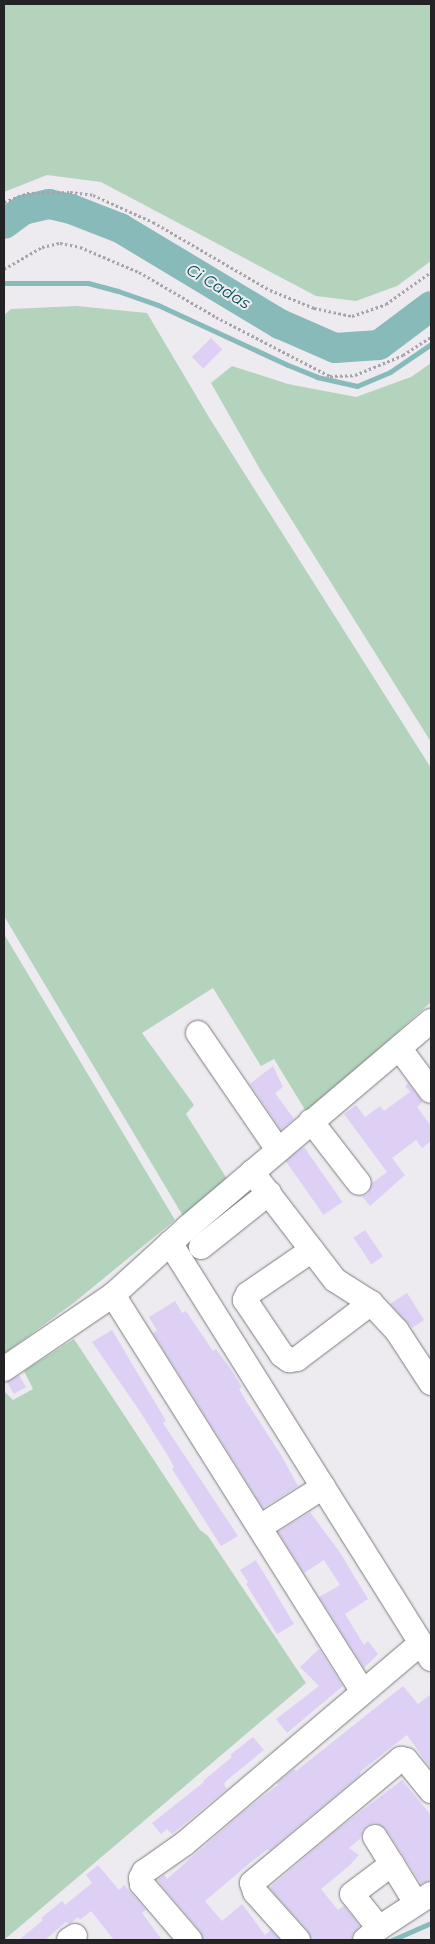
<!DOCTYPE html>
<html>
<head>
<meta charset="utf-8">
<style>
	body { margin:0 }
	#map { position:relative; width:435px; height:1944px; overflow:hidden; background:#edebf0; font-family:Montserrat,sans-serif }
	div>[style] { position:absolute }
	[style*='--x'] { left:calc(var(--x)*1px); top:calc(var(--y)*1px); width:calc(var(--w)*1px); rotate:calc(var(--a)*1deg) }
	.green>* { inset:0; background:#b3d3bc }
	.stream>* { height:5px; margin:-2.5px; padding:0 2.5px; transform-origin:2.5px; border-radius:2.5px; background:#88baba }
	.river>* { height:30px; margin:-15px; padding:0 15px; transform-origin:15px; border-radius:15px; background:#88baba }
	.building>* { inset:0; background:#ded0f5; transform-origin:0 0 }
	.path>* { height:3px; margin-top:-1.5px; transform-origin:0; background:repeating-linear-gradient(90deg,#a6a4a8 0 2.5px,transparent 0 5px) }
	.roads { filter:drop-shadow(0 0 1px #7c7b7f) drop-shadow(0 0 1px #7c7b7f) }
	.minor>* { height:24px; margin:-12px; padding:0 12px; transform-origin:12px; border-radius:12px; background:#fff }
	span { translate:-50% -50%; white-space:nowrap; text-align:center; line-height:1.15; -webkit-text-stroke:4px #edebf0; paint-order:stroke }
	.water-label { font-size:16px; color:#065353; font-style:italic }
	.frame { position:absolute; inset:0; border:5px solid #232224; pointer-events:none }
</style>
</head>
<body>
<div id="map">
	<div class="green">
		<div style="clip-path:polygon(4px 4px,431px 4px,431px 261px,397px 286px,356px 301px,316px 296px,101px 182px,47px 175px,4px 192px)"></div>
		<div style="clip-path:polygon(77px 306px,147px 313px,210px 419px,431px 768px,431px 1002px,307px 1113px,274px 1059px,261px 1066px,213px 988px,142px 1033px,194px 1105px,186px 1114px,229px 1182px,183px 1216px,4px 916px,4px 315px,11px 309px)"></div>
		<div style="clip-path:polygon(431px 363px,431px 742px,261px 471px,211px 383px,232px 366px,288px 384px,356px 397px,411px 377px)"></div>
		<div style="clip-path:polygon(4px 934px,175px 1220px,76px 1301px,4px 1354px)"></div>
		<div style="clip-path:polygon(74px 1339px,200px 1530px,208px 1536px,306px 1683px,4px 1940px,4px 1391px,13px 1400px,33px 1389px,24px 1371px)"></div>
	</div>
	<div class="stream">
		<div style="--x:4;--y:283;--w:84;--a:0"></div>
		<div style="--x:88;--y:283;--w:31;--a:15"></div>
		<div style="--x:118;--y:291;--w:42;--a:19.3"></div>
		<div style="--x:158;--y:305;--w:143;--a:24.8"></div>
		<div style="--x:288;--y:365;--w:31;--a:22"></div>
		<div style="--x:317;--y:377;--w:41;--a:12.7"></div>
		<div style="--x:357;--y:386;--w:36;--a:-23"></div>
		<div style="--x:390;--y:372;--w:50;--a:-34.3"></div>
		<div style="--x:392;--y:1940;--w:43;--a:-23.6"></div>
	</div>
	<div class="river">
		<div style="--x:4;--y:224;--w:24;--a:-36"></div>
		<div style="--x:23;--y:210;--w:27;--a:-13"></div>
		<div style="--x:49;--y:204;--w:23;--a:13"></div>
		<div style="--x:71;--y:209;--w:53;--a:21.2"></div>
		<div style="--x:120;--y:228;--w:187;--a:31"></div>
		<div style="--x:280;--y:324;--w:60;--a:23.6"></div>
		<div style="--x:335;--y:348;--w:44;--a:-3.9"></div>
		<div style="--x:379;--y:345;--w:65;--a:-36.9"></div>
	</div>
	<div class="building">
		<div style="left:211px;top:338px;width:16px;height:27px;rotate:45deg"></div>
		<div style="clip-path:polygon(273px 1066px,283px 1087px,275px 1093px,294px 1119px,281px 1130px,250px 1084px)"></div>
		<div style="clip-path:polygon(408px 1083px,423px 1102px,417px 1107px,431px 1126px,431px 1141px,422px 1148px,416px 1140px,392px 1158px,405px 1175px,370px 1206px,362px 1196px,368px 1194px,372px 1183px,387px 1172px,344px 1114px,356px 1105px,365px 1117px,380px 1106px,384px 1111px,410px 1092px,405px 1086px)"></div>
		<div style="left:304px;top:1147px;width:67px;height:23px;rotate:55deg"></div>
		<div style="left:365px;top:1230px;width:32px;height:14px;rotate:56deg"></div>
		<div style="clip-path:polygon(407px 1293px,424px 1320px,412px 1328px,390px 1304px)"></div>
		<div style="clip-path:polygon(175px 1301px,182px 1313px,186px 1311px,213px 1351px,216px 1349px,230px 1368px,242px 1387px,239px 1389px,246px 1401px,281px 1455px,298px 1486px,263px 1508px,153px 1333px,157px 1331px,149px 1317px)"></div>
		<div style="clip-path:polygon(112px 1330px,166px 1421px,163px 1423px,238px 1536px,221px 1546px,172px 1469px,174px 1467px,168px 1456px,139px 1410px,92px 1342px)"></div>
		<div style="left:19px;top:1375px;width:14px;height:14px;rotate:60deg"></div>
		<div style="clip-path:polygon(310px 1512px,339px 1551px,368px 1599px,345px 1614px,364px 1645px,368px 1641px,378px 1654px,364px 1668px,319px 1597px,340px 1585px,324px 1560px,304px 1573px,278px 1532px)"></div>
		<div style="clip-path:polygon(256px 1560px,294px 1624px,277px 1634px,246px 1584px,248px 1582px,240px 1570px)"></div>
		<div style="clip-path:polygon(315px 1643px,343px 1686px,287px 1733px,276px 1719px,319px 1686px,300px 1667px,319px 1649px,314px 1644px)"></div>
		<div style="clip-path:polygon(403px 1686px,418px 1704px,431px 1694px,431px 1769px,407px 1735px,361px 1771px,360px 1775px,269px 1851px,268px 1849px,251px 1862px,205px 1901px,222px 1921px,242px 1904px,265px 1935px,271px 1930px,280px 1940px,203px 1940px,200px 1931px,157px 1880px,164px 1875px,167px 1879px,243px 1812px,279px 1784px,277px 1783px,294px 1769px,296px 1771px)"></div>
		<div style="clip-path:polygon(253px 1737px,264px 1750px,226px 1781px,224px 1784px,227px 1789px,172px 1834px,167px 1829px,161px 1834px,152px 1823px,204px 1782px,203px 1781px,232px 1757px,230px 1755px)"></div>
		<div style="clip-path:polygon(402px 1780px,431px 1815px,431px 1880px,421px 1884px,386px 1829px,375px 1823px,368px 1825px,363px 1830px,361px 1838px,349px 1848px,359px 1855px,349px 1866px,321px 1889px,338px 1910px,344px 1906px,360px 1926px,352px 1935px,352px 1940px,311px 1940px,308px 1931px,269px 1888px,338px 1829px)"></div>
		<div style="clip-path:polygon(98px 1865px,119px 1890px,124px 1885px,146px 1910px,142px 1913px,162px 1940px,114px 1940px,91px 1911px,80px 1920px,78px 1917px,70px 1924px,66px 1922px,45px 1940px,19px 1940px,43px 1920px,41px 1918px,62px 1901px,65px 1905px,92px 1883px,86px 1875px)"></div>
	</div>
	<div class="path">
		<div style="--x:4;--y:202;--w:25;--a:-21"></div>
		<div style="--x:27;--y:193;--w:43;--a:-1.3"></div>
		<div style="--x:70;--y:192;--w:23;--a:7"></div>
		<div style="--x:93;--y:195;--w:66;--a:24.2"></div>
		<div style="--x:153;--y:222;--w:135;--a:30.2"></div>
		<div style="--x:270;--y:290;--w:48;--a:22.2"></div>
		<div style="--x:314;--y:308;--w:39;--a:12"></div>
		<div style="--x:352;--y:316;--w:36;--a:-19"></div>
		<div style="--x:386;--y:304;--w:55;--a:-35.4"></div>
		<div style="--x:4;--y:269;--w:44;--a:-30.1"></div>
		<div style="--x:42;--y:247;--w:18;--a:-13"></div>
		<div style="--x:60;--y:243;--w:20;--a:11"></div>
		<div style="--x:80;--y:247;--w:64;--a:23"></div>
		<div style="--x:139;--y:272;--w:89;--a:30.3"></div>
		<div style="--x:216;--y:317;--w:128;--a:27.4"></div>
		<div style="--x:330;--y:376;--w:25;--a:-2"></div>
		<div style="--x:355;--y:375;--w:52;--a:-22.6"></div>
		<div style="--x:403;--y:355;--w:33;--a:-33"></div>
	</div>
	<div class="roads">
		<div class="minor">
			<div style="--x:198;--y:1033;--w:142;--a:55.6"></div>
			<div style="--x:400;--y:1049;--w:52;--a:53.6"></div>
			<div style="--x:311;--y:1121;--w:78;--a:52.3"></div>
			<div style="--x:252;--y:1172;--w:136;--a:52.5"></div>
			<div style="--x:335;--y:1280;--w:43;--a:32.6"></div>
			<div style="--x:371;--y:1303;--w:38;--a:47"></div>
			<div style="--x:397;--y:1331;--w:62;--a:56.8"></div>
			<div style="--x:170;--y:1243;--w:491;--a:57.9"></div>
			<div style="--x:201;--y:1247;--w:87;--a:-38.5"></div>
			<div style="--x:312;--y:1250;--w:78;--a:145.5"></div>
			<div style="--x:248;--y:1294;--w:7;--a:117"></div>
			<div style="--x:245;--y:1300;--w:66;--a:56.1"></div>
			<div style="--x:282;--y:1355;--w:9;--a:36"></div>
			<div style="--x:289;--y:1360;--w:8;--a:-7"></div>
			<div style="--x:297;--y:1359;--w:93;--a:-37.1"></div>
			<div style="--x:113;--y:1295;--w:468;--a:57.8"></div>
			<div style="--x:4;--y:1369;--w:132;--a:-34.2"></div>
			<div style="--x:113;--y:1295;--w:101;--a:-42.2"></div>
			<div style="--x:188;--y:1227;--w:319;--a:-40.3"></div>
			<div style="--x:260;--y:1527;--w:75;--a:-32.4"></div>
			<div style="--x:375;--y:1837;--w:32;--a:58"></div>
			<div style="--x:379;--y:1928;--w:43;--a:-128.5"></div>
			<div style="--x:352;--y:1894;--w:50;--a:-36.9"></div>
			<div style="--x:392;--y:1864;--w:46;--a:58.4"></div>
			<div style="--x:69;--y:1940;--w:7;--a:-34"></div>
			<div style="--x:190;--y:1940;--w:74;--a:-130.6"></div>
			<div style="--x:142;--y:1884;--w:6;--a:-99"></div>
			<div style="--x:141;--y:1878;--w:7;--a:-63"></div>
			<div style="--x:144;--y:1872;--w:49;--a:-35"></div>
			<div style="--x:184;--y:1844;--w:311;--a:-40.3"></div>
			<div style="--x:298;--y:1940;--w:64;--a:-131.9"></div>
			<div style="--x:255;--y:1892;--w:9;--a:-108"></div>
			<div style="--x:252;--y:1883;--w:194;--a:-39.8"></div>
			<div style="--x:401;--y:1759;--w:5;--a:11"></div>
			<div style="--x:406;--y:1760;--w:40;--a:51"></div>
			<div style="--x:365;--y:1940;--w:18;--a:-41"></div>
			<div style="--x:379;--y:1928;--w:62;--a:-33.2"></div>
		</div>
	</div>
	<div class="water-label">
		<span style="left:218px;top:287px;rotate:31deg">Ci Cadas</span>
	</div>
	<div class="frame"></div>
</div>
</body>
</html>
